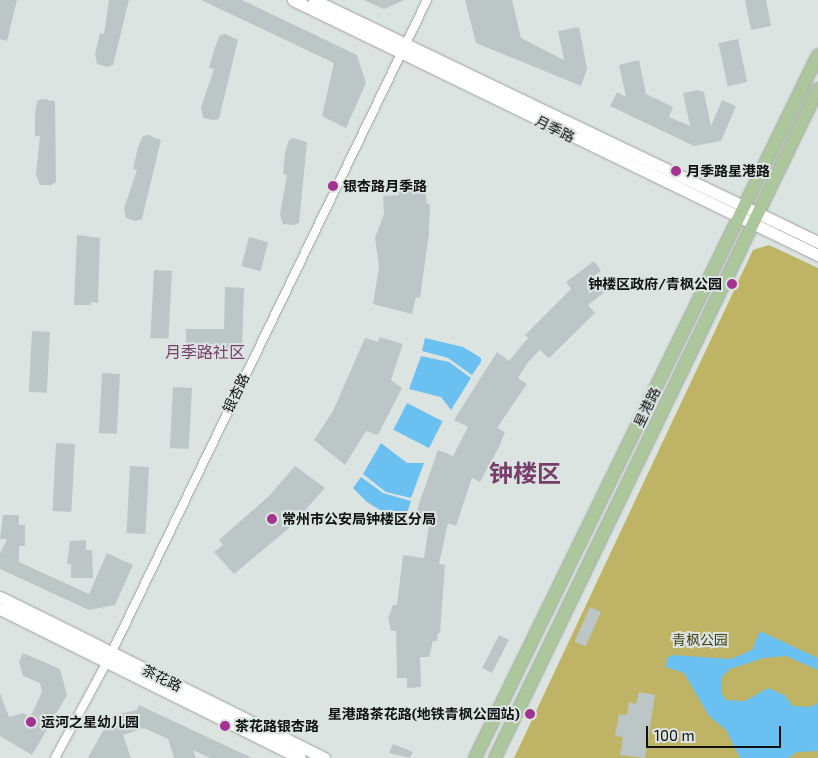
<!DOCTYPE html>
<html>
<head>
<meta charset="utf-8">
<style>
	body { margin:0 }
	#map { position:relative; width:818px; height:758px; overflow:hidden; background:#dce4e1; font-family:"Exo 2","Noto Sans SC",sans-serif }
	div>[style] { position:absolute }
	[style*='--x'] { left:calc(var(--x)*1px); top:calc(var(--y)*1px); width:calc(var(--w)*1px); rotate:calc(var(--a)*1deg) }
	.green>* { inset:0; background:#bfb465 }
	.water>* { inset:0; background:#69c0f1; transform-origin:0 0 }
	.building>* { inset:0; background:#bdc6c7; transform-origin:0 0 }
	.roads { filter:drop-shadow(0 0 1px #9ca3a0) drop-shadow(0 0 1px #9ca3a0) }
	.street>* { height:8px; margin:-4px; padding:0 4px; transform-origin:4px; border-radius:4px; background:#fff }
	.secondary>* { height:11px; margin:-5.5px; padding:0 5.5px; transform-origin:5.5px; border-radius:5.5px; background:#fff }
	.primary>* { height:12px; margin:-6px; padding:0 6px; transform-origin:6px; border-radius:6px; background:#abc79b }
	.dots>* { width:14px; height:14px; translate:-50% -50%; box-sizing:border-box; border:2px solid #dce4e1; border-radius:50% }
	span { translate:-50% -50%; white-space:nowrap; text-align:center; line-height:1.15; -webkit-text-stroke:4px #dce4e1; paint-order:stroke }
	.street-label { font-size:14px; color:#0f1211 }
	.poi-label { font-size:14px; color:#0f1211; font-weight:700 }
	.left { translate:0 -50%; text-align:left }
	.right { translate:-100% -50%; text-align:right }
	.park-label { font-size:14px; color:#443f19 }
	.quarter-label { font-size:16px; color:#773e6c }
	.town-label { font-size:24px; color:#773e6c; font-weight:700 }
	.scale { position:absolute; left:646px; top:726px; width:135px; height:22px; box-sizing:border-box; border:2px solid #0f1211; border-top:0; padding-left:6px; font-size:15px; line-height:18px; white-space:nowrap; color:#0f1211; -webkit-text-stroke:4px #dce4e1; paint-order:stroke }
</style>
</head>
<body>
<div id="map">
	<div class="green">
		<div style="clip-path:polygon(769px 245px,818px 268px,818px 758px,514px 758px,753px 250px)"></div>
	</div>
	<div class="water">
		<div style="clip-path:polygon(425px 338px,463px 347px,481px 358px,481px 362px,472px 375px,448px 358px,422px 351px)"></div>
		<div style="clip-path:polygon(421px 356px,449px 362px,471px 378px,451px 410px,441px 397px,409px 389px)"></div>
		<div style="left:407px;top:403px;width:40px;height:30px;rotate:27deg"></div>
		<div style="clip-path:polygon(381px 443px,407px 463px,424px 463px,411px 498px,386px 492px,363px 474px)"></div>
		<div style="clip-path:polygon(361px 477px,383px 493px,411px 501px,406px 516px,403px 519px,383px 512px,367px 502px,353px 488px)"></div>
		<div style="clip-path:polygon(760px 631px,818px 658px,818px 670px,786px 656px,764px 658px,730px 669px,722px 677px,722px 694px,726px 700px,745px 701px,768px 688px,784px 695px,793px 706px,810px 707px,818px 703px,818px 751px,797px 752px,788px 758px,740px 758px,726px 730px,709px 716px,684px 673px,666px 667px,667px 658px,673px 655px,731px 659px,752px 650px)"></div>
	</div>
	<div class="building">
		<div style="clip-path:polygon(0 0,17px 0,7px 41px,0 39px)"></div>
		<div style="clip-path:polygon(109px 0,129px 0,113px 65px,107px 67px,97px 64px,95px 54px,100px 33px,104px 34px)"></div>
		<div style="clip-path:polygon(201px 0,242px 0,357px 55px,366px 83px,346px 128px,322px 116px,334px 63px)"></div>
		<div style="clip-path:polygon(364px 0,404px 0,384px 9px)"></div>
		<div style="clip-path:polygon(465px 0,512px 0,521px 38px,564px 60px,558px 31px,579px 27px,587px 69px,581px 86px,476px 43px)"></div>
		<div style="clip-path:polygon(745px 0,766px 0,771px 26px,751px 30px)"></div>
		<div style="clip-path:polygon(225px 34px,238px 40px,219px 119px,213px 120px,203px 118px,201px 107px,214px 69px,209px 68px,215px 47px,220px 35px)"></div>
		<div style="left:738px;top:39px;width:44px;height:20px;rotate:78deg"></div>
		<div style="clip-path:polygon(639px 60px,646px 94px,673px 107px,669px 117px,690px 126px,683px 93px,698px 90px,704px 92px,711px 126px,722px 100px,736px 106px,721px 141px,694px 146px,610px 106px,617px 92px,626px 97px,619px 65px)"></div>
		<div style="clip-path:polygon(42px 99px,55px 101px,56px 182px,51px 185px,40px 185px,36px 175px,40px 136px,35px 136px,35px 114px,37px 101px)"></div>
		<div style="clip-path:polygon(148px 135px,161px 140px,142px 219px,136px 221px,126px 218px,124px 208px,137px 170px,133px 169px,138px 147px,143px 136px)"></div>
		<div style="clip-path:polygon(293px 138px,307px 142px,299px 223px,294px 225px,283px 224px,280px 214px,287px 175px,283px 174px,285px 152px,289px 140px)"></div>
		<div style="clip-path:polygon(425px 184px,427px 204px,430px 204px,429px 233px,420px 298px,416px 297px,412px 314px,373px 304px,379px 267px,375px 238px,384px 214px,383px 196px,399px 195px,398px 186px)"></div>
		<div style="clip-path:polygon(77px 235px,100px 238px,98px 303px,91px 302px,91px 305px,74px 305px)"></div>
		<div style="left:249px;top:237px;width:20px;height:30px;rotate:15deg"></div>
		<div style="clip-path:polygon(594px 261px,601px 271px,594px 276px,606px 291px,588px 305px,595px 313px,549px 358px,540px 350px,529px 361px,518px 378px,527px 384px,497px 428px,505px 432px,499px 447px,480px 482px,472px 478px,456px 526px,448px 523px,439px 564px,445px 565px,440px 633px,438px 633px,437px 641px,433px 641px,429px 657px,420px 657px,421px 687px,407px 688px,407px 678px,397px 678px,396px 631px,391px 631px,388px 618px,393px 605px,397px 605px,403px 555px,424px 558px,429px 525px,413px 521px,438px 450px,453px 456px,468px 427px,454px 420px,497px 352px,509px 361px,528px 338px,525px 335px,571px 289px,566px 282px)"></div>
		<div style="left:154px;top:270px;width:18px;height:68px;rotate:3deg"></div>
		<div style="clip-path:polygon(225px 287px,244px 288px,242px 350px,186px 348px,186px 329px,224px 329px)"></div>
		<div style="left:32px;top:331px;width:18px;height:61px;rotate:3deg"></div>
		<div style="clip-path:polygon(380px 337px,403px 344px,391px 380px,402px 388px,378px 435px,366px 431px,345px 465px,314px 440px,333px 411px,365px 338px,378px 342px)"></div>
		<div style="left:102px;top:373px;width:18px;height:60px;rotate:3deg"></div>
		<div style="left:173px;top:387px;width:19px;height:61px;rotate:3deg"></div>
		<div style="left:56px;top:443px;width:19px;height:68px;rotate:3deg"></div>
		<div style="left:130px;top:466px;width:19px;height:67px;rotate:3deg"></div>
		<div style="clip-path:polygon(295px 466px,325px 488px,288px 529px,234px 574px,214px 552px,223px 545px,219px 540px,269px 496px)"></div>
		<div style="clip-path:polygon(3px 515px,19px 515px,19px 525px,25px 525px,25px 546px,19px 546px,19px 562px,89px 594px,107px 553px,133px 565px,115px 605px,89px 610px,0 569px,0 554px,7px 539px,0 539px)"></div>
		<div style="clip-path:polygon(86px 540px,86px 550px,92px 550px,93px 578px,71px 578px,71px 564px,67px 564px,70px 541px)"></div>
		<div style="left:590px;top:607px;width:12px;height:38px;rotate:24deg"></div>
		<div style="left:499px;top:635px;width:11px;height:37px;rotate:27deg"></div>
		<div style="clip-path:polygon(23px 653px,60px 669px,67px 695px,32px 755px,0 736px,0 693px,9px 717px,23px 713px,30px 717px,42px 692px,40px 683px,23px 676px,19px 662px)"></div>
		<div style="clip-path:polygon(639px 692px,655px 695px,645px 758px,620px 755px,623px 737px,615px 736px,619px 714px,627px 715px,629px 702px,636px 704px)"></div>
		<div style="clip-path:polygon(139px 705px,252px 758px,210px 758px,193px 750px,196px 758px,174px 758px,168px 739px,144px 728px,123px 735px,131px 758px,88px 758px,111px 716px,137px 710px)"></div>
		<div style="clip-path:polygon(393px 744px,413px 752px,410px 758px,389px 753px)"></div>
	</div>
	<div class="roads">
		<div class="street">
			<div style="--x:55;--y:758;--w:109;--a:-61.6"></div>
			<div style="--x:107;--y:662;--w:735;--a:-64.2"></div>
		</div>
		<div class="secondary">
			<div style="--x:293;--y:0;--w:584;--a:25.91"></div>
			<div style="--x:314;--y:0;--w:559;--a:25.65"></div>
			<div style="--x:0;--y:597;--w:362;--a:26.4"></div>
			<div style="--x:0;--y:609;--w:335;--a:26.4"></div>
		</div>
		<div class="primary">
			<div style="--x:475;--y:758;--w:782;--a:-63.99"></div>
			<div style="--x:495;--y:758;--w:743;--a:-64.23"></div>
		</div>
	</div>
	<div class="dots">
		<div style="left:676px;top:171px;background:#a33290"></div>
		<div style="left:333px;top:186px;background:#a33290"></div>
		<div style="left:732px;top:284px;background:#a33290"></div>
		<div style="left:272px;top:519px;background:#a33290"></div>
		<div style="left:530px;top:714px;background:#a33290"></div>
		<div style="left:31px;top:722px;background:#a33290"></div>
		<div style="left:225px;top:726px;background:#a33290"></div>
	</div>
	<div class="street-label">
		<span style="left:555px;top:129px;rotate:26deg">月季路</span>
		<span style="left:236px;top:393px;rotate:-64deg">银杏路</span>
		<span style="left:647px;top:407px;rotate:-64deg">星港路</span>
		<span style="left:162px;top:678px;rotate:26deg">茶花路</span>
	</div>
	<div class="poi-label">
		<span class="left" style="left:686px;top:171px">月季路星港路</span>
		<span class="left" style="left:343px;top:186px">银杏路月季路</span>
		<span class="right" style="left:722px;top:284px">钟楼区政府/青枫公园</span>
		<span class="left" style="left:282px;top:519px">常州市公安局钟楼区分局</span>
		<span class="right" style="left:520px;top:714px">星港路茶花路(地铁青枫公园站)</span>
		<span class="left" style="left:41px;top:722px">运河之星幼儿园</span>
		<span class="left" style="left:235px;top:726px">茶花路银杏路</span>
	</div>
	<div class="park-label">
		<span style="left:700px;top:640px">青枫公园</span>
	</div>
	<div class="quarter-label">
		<span style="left:205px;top:352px">月季路社区</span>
	</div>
	<div class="town-label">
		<span style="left:525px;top:473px">钟楼区</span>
	</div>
	<div class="scale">100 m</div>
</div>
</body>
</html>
